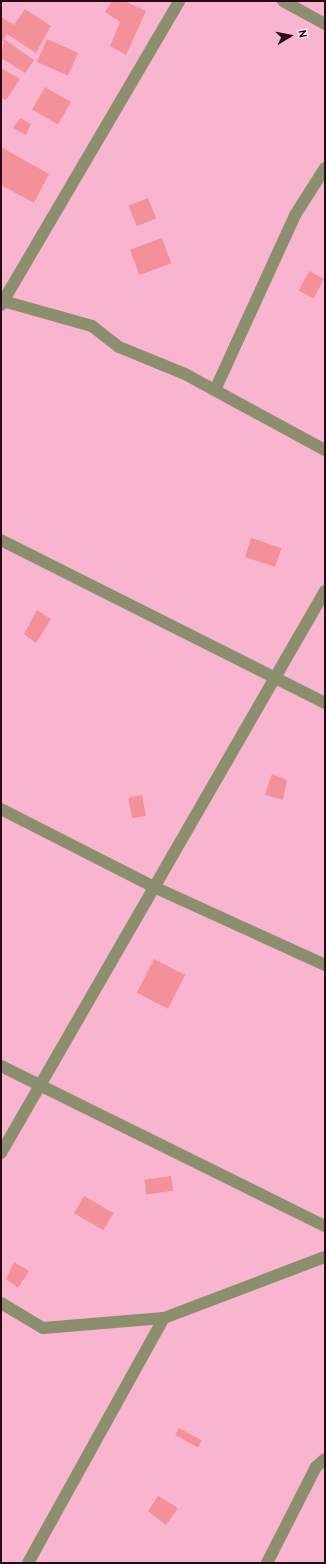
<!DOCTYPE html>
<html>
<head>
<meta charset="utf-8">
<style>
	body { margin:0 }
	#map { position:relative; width:326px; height:1564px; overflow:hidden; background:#f9b5cf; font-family:Overpass,sans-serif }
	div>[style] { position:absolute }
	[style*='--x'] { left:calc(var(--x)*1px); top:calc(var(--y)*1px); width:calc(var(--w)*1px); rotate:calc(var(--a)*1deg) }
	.building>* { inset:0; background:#f4909a; transform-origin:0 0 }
	.street>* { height:12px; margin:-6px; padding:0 6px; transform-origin:6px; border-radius:6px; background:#8b8f6e }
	span { translate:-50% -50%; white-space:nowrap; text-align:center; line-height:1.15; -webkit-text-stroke:3px #ffe4ee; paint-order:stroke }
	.frame { position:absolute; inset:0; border:2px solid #270917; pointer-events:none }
	.north { position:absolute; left:270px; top:16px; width:40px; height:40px; -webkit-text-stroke:3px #ffe4ee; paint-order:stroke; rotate:80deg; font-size:11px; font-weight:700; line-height:16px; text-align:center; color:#270917 }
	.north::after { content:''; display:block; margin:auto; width:14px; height:18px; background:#270917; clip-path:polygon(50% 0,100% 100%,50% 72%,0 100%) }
</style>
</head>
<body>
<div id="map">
	<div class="building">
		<div style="clip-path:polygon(112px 1px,124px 1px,146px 11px,126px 55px,110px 46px,120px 22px,105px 12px)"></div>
		<div style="clip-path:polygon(25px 9px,51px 26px,36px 53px,7px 34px,1px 44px,1px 17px,14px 25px)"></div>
		<div style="clip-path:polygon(4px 39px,34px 60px,25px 73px,1px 58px)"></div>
		<div style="left:47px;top:39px;width:34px;height:25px;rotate:24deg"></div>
		<div style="clip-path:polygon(1px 68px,20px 79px,6px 100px,1px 98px)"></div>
		<div style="left:45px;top:87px;width:30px;height:26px;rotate:30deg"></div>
		<div style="clip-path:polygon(20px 118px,31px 124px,26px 135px,13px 128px)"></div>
		<div style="clip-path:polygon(1px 147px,49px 174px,34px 203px,1px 185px)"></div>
		<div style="left:148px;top:198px;width:22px;height:21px;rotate:68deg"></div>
		<div style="left:162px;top:238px;width:27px;height:34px;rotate:70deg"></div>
		<div style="left:309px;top:271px;width:17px;height:22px;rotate:28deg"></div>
		<div style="left:251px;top:538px;width:32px;height:20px;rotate:18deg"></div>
		<div style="clip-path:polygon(37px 610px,51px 619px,36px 643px,24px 634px)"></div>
		<div style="clip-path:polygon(272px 774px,287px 780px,283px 800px,265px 795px)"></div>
		<div style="left:142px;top:795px;width:21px;height:14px;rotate:79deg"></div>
		<div style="left:154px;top:959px;width:35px;height:38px;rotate:27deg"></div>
		<div style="left:171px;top:1176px;width:15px;height:27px;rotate:82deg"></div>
		<div style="left:84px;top:1196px;width:34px;height:20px;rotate:30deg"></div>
		<div style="clip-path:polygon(14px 1262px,29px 1271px,18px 1288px,6px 1279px)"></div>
		<div style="left:179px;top:1428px;width:26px;height:8px;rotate:29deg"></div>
		<div style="clip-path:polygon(158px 1496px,178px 1508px,166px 1525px,148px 1511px)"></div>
	</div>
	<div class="street">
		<div style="--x:283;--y:1;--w:48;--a:28.7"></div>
		<div style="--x:3;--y:301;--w:92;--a:15.7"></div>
		<div style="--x:92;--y:326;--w:34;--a:38"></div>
		<div style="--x:119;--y:347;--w:71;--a:22.2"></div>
		<div style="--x:185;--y:374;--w:159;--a:28.5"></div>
		<div style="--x:1;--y:305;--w:352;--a:-59.6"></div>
		<div style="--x:215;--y:390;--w:192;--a:-65.4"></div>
		<div style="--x:295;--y:215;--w:56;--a:-57.4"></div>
		<div style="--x:1;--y:540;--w:363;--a:26.7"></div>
		<div style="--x:1;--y:809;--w:172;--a:27"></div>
		<div style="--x:154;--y:887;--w:188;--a:24.5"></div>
		<div style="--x:1;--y:1066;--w:361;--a:26.3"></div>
		<div style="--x:1;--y:1153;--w:649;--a:-60.04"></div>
		<div style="--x:1;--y:1303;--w:49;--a:30.8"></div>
		<div style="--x:43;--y:1328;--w:121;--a:-4.7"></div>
		<div style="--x:28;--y:1563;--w:280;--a:-61"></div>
		<div style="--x:164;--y:1318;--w:172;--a:-20.8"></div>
		<div style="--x:267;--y:1563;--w:108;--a:-63"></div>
		<div style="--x:316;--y:1467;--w:12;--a:-42"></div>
	</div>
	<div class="frame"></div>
	<div class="north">N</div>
</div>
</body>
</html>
